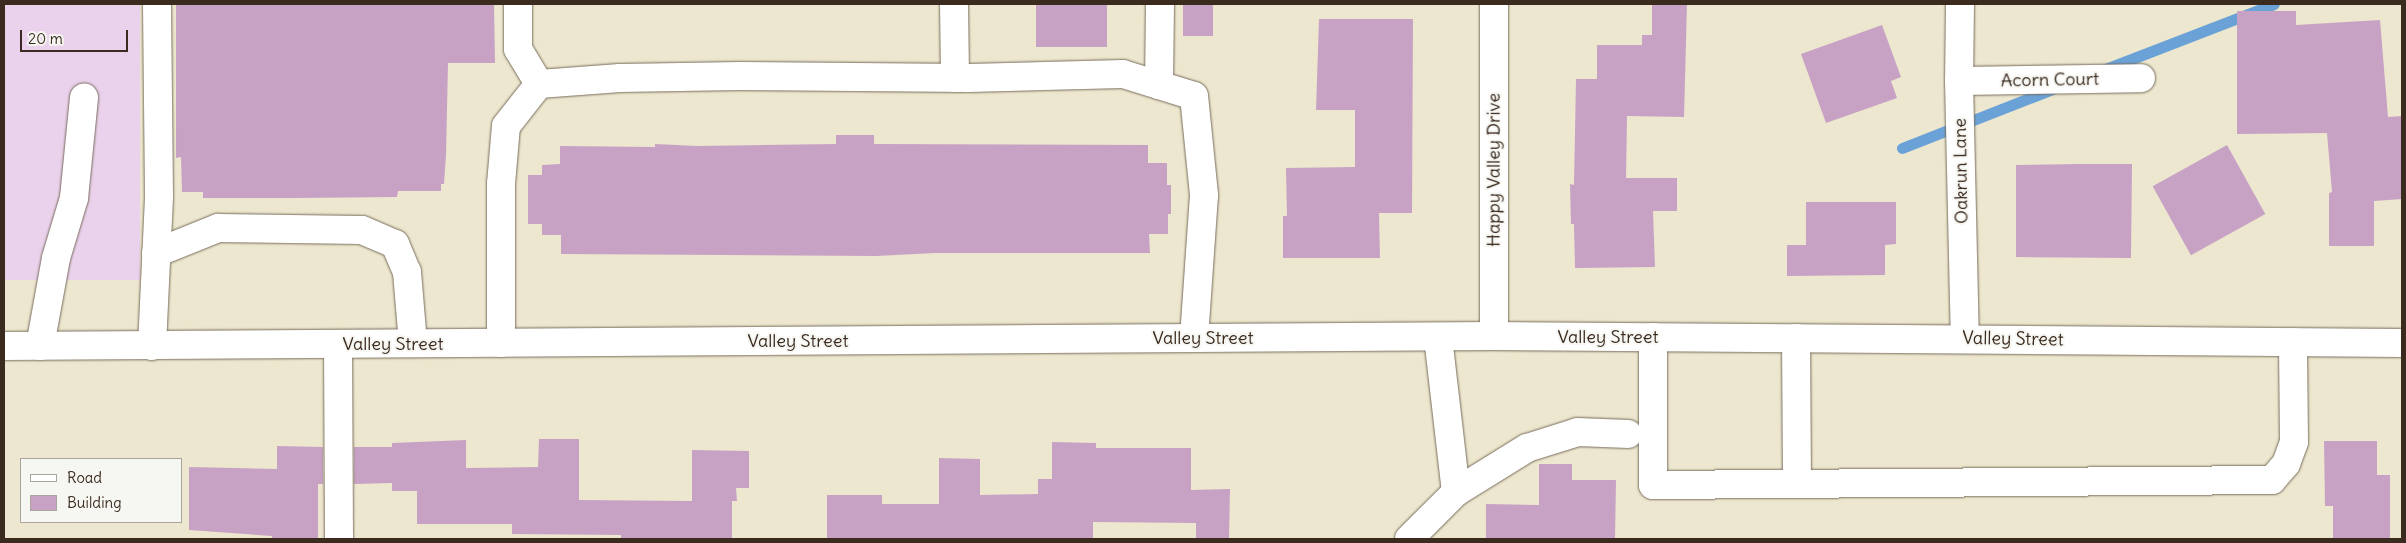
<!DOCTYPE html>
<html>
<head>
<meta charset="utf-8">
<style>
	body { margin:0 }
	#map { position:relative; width:2406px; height:543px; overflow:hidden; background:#ece7ce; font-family:Delius,sans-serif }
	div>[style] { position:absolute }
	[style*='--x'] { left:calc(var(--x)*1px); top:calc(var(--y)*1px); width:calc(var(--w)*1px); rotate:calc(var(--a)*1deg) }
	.built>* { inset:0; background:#ead1ec; transform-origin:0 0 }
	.stream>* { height:11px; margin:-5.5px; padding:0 5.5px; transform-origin:5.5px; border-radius:5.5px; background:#6aa2d8 }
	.building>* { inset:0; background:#c8a2c5; transform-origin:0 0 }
	.roads { filter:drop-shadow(0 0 1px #796c5c) drop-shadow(0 0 1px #796c5c) }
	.minor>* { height:28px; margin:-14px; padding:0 14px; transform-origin:14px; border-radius:14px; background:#fff }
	span { translate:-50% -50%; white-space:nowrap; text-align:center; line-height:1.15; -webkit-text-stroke:4px #f6f6f2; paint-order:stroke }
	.street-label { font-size:18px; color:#3b2a1e }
	.frame { position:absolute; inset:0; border:5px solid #3b2a1e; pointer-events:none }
	.legend { position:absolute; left:20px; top:458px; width:162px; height:65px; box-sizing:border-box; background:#f6f6f2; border:1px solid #aba49d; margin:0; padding:6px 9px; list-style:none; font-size:15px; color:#3b2a1e }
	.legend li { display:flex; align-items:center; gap:10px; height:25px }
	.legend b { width:25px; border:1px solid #aba49d }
	.scale { position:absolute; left:20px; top:30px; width:108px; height:22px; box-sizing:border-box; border:2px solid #3b2a1e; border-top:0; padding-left:6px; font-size:15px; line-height:18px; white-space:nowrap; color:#3b2a1e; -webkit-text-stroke:4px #f6f6f2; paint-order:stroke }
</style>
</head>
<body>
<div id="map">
	<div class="built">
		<div style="left:4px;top:4px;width:136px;height:276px"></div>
	</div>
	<div class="stream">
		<div style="--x:2103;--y:70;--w:183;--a:-21.1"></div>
		<div style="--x:1902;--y:148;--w:164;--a:-21.4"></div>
	</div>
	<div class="building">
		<div style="clip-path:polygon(176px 4px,494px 4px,495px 63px,448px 63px,446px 155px,444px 184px,441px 184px,441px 191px,398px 191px,397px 197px,296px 198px,203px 198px,203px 192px,182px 192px,181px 157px,176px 158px)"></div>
		<div style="left:1036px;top:4px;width:71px;height:43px"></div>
		<div style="left:1183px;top:4px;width:30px;height:32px"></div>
		<div style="clip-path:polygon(1652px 4px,1687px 4px,1684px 117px,1627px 116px,1626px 178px,1677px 178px,1677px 211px,1653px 211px,1655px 267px,1575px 268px,1574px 224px,1571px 224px,1570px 184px,1574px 185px,1576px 79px,1597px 79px,1597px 45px,1642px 45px,1642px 35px,1652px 35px)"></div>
		<div style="clip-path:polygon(2237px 11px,2296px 11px,2296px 25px,2380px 20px,2388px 117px,2402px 116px,2402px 199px,2374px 201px,2374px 246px,2329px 246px,2329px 193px,2332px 192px,2327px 133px,2237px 134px)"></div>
		<div style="clip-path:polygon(1319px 19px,1413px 19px,1412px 213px,1379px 213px,1380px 258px,1283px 258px,1283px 216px,1287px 216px,1286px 168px,1355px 167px,1355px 110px,1316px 110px)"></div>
		<div style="clip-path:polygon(1882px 25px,1901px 77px,1891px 81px,1897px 98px,1826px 123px,1801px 54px)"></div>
		<div style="clip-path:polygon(836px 135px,874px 135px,874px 144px,1148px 145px,1148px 163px,1167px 163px,1167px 185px,1171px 185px,1171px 214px,1168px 214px,1168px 234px,1149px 234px,1150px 253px,935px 253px,876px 256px,561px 254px,561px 235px,542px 235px,542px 224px,528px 224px,528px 175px,542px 175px,542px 165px,560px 164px,560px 146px,655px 147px,655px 144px,697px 146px,836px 144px)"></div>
		<div style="left:2227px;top:145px;width:79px;height:85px;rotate:61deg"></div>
		<div style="clip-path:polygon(2079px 164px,2132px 164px,2131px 258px,2016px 257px,2016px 165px)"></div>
		<div style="clip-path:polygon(1806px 202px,1896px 202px,1896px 244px,1885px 245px,1885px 275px,1787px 276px,1787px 245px,1806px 245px)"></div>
		<div style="clip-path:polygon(539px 439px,579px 439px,579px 500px,692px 501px,692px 450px,749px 451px,749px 488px,736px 488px,737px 501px,732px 501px,732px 539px,627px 539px,621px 538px,621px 535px,512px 534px,512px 524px,417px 524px,417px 491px,392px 491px,392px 483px,354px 484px,354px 447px,392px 447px,392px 443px,466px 440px,466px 468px,538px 467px)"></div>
		<div style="clip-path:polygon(2324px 441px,2377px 441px,2377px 475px,2390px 475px,2390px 539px,2333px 539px,2333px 506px,2325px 506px)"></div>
		<div style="clip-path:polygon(1052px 442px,1096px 443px,1096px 448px,1191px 448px,1191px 490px,1230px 489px,1229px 539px,1196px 539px,1196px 523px,1093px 522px,1093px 539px,827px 539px,827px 495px,882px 495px,882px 504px,939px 504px,939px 458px,980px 459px,980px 495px,1038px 494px,1038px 479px,1052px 479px)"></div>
		<div style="clip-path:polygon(277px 446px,323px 447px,323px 484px,318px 484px,318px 539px,272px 539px,272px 536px,189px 530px,189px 467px,277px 469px)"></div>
		<div style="clip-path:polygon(1539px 464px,1572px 464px,1572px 480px,1616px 480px,1615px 539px,1486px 539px,1486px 504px,1539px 505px)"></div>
	</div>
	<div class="roads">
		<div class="minor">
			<div style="--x:518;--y:4;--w:45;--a:90"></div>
			<div style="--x:518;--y:49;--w:41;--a:59"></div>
			<div style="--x:954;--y:4;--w:74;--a:89.2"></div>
			<div style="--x:1960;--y:4;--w:77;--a:90.7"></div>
			<div style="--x:1959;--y:81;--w:257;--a:88.7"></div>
			<div style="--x:1959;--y:81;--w:182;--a:-0.9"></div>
			<div style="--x:1159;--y:85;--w:81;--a:-89.3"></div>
			<div style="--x:156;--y:253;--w:67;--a:-22"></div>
			<div style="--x:218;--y:228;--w:144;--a:0.8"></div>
			<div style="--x:362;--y:230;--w:36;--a:23"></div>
			<div style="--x:395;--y:244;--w:30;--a:67"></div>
			<div style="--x:407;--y:272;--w:71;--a:85.2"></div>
			<div style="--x:1494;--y:336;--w:332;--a:-90"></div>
			<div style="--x:1438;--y:337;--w:156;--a:83.4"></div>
			<div style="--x:1653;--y:337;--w:148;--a:90"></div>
			<div style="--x:1653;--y:485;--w:619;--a:-0.46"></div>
			<div style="--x:2272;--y:480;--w:21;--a:-49"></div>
			<div style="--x:2286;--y:464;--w:23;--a:-70"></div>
			<div style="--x:2294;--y:442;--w:100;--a:-90.6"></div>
			<div style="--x:1796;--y:338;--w:146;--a:89.6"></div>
			<div style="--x:501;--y:343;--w:159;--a:-90"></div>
			<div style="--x:501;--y:184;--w:58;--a:-85.1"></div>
			<div style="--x:506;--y:126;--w:53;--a:-51.8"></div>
			<div style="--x:539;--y:84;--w:81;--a:-4.2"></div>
			<div style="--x:620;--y:78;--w:121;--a:-0.9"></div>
			<div style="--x:741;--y:76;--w:228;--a:0.5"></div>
			<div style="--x:969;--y:78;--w:154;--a:-1.5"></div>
			<div style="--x:1123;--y:74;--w:74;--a:17.2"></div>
			<div style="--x:1194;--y:96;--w:100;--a:84.2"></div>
			<div style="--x:1204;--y:195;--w:143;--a:94"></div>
			<div style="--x:338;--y:344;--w:195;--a:89.7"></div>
			<div style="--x:4;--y:346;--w:1490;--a:-0.38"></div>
			<div style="--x:1494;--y:336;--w:908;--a:0.44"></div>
			<div style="--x:40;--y:346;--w:89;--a:-79.7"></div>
			<div style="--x:56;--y:258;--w:63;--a:-73.3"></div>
			<div style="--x:74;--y:198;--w:101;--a:-84.3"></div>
			<div style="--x:152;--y:346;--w:150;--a:-87.3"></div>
			<div style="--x:159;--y:196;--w:192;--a:-90.6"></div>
			<div style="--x:1409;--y:539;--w:66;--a:-45"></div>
			<div style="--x:1456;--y:492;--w:84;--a:-31.8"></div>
			<div style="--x:1527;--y:448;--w:53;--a:-17.4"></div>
			<div style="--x:1578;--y:432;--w:50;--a:2.3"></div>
		</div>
	</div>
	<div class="street-label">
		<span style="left:2050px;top:80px;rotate:-1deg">Acorn Court</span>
		<span style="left:1494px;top:170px;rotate:-90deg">Happy Valley Drive</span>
		<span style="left:1961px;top:171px;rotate:-91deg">Oakrun Lane</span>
		<span style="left:1608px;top:337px">Valley Street</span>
		<span style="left:1203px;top:338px">Valley Street</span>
		<span style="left:2013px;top:339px;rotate:1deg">Valley Street</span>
		<span style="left:798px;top:341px">Valley Street</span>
		<span style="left:393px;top:344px">Valley Street</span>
	</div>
	<div class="frame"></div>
	<ul class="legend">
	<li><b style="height:6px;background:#fff"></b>Road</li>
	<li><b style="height:14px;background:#c8a2c5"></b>Building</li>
	</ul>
	<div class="scale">20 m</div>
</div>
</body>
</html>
